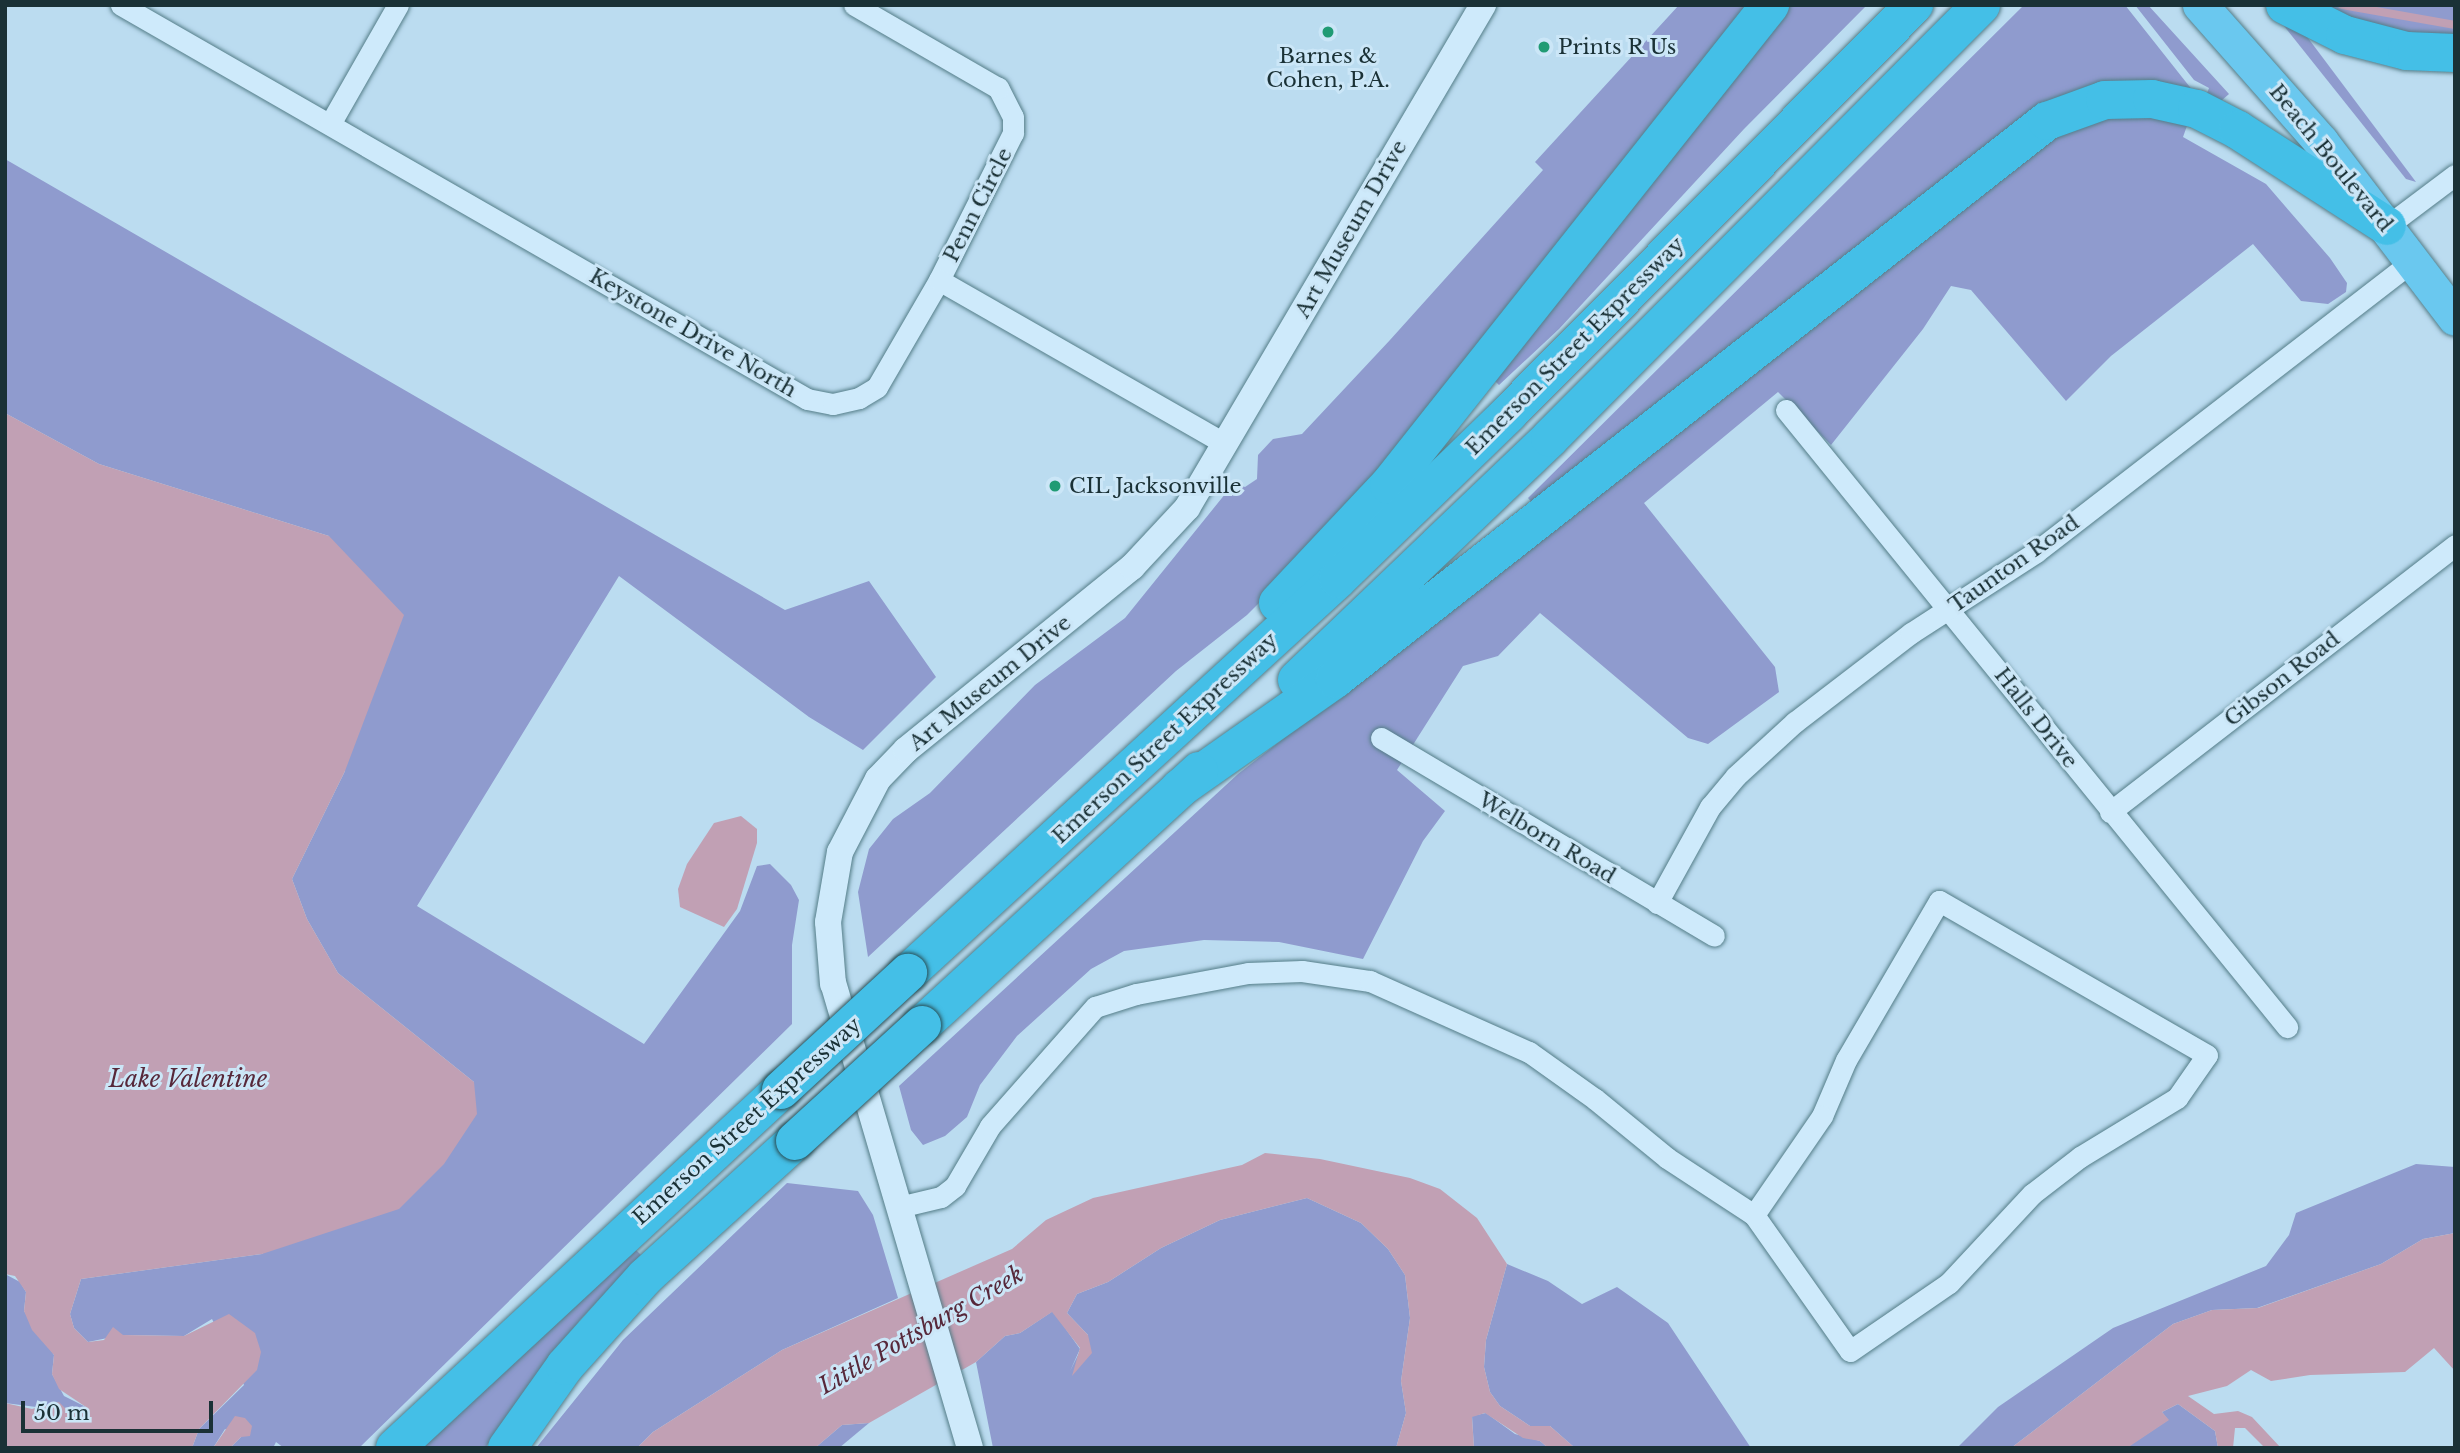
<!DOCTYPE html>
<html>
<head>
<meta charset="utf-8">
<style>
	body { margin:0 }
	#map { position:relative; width:2460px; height:1453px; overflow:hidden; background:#bbdcf0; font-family:"Libre Baskerville",serif }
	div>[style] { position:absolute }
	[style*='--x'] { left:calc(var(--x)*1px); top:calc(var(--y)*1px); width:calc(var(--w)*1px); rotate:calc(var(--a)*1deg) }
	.green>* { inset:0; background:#8f9bce }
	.water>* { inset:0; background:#c1a0b4 }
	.stream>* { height:8px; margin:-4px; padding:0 4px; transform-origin:4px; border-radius:4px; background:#c1a0b4 }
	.roads { filter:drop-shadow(0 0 2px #547d88) drop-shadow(0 0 2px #547d88) }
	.minor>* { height:21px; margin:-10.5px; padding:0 10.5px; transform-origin:10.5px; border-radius:10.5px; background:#ceeafb }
	.tertiary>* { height:26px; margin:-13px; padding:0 13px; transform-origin:13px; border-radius:13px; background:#ceeafb }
	.trunk>* { height:35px; margin:-17.5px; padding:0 17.5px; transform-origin:17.5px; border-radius:17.5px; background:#6ac8ef }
	.motorway>* { height:38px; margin:-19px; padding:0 19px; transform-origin:19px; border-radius:19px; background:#44bfe7 }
	.bridges { filter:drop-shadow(0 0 2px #294e55) drop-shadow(0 0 2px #294e55) }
	.motorway-bridge>* { height:38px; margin:-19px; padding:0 19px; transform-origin:19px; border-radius:19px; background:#44bfe7 }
	.dots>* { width:19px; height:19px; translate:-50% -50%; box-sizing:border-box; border:4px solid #cbe6f7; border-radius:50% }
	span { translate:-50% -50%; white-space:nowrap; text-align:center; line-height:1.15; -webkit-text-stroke:6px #cbe6f7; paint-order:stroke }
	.poi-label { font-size:21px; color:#1a3136 }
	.left { translate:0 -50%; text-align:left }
	.street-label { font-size:21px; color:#1a3136 }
	.water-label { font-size:23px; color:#57283a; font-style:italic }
	.frame { position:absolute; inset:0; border:7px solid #1a3136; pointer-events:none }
	.scale { position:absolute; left:21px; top:1401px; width:192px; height:32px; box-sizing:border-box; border:4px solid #1a3136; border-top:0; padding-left:9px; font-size:21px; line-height:24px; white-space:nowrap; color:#1a3136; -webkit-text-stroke:5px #cbe6f7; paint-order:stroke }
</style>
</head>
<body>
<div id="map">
	<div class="green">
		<div style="clip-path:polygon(1679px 5px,1755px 5px,1351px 511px,1247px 615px,1176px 671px,868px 957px,858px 892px,869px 849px,893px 819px,930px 793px,1035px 685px,1125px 618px,1234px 483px,1245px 487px,1257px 479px,1258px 455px,1273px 439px,1302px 434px,1390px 340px,1543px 170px,1535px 162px)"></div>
		<div style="clip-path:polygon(1786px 5px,1867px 5px,1744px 129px,1559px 329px,1499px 385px,1492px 378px)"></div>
		<div style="clip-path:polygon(2024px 5px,2125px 5px,2193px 91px,2099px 91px,1536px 507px,1528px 498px)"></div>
		<div style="clip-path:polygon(2135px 5px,2148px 5px,2229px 94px,2221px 101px,2205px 99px,2209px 88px,2194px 80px)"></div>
		<div style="clip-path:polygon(2313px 5px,2455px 5px,2455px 40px,2394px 33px)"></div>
		<div style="clip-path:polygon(2284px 26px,2302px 30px,2416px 182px,2406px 179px)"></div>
		<div style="clip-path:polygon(2136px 113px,2188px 123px,2183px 137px,2266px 184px,2330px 258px,2347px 283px,2346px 292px,2328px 304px,2301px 301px,2253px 244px,2111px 356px,2066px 401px,1971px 290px,1951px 286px,1923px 329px,1831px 445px,1778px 392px,1644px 503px,1775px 667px,1779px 692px,1708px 744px,1688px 738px,1540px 613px,1498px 656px,1463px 666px,1397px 770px,1445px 811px,1423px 841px,1363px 959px,1279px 942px,1204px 940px,1124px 951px,1091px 969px,1017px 1036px,980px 1085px,967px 1117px,945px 1136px,923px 1145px,911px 1130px,899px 1086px,1238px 774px,2071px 125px)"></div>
		<div style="clip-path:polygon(5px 159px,785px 610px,869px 581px,936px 677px,863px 750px,809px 717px,619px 576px,417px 906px,644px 1044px,740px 911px,757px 866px,770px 864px,791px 885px,799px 900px,792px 945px,792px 1024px,359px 1448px,284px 1448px,276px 1442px,273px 1448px,230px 1448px,241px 1437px,225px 1429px,213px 1448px,192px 1448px,199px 1429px,244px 1385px,212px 1319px,184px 1336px,122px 1335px,88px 1342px,74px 1328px,70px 1314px,81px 1279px,262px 1254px,474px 1082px,338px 973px,307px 919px,292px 879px,345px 771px,329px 536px,99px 464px,5px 413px)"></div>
		<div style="clip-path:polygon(2416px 1164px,2455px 1167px,2455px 1233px,2423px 1239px,2381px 1264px,2257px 1308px,2212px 1310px,2173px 1324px,2011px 1448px,1957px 1448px,1998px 1407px,2113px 1328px,2266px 1266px,2289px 1235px,2296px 1213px)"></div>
		<div style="clip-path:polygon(787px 1183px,858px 1191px,873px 1215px,898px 1298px,782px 1350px,653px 1432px,637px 1448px,536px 1448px,623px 1340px)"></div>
		<div style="clip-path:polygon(1307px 1198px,1361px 1223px,1388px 1249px,1405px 1275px,1410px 1318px,1401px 1381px,1406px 1413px,1396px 1448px,993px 1448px,976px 1362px,1005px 1336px,1020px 1333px,1053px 1311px,1080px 1349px,1070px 1371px,1088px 1335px,1067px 1313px,1077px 1294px,1108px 1282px,1161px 1248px,1220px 1220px)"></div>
		<div style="clip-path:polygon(635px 1249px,641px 1255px,580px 1320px,485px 1448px,421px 1448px)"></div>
		<div style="clip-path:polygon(1507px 1264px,1548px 1281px,1582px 1304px,1617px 1287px,1668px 1323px,1751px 1448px,1575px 1448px,1550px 1426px,1530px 1426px,1500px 1406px,1490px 1392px,1484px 1367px,1486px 1340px)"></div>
		<div style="clip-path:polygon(5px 1274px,20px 1282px,26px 1292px,24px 1311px,54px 1355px,52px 1374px,64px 1396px,86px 1407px,83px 1413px,5px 1403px)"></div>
		<div style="clip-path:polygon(2178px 1404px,2215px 1431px,2218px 1448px,2126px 1448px,2168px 1420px,2162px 1412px)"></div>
		<div style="clip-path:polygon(1486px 1413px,1515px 1434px,1540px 1441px,1548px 1448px,1474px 1448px,1472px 1416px)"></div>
		<div style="clip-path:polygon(869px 1423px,839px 1448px,815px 1448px,842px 1425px)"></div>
	</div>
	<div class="water">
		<div style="clip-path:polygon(5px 413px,99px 464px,329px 536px,404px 615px,345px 771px,292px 879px,307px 919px,338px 973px,474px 1082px,477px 1114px,444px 1164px,399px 1209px,262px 1254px,81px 1279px,70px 1314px,74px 1328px,88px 1342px,104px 1340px,113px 1327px,123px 1335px,184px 1336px,229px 1314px,255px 1333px,261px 1352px,257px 1370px,199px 1429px,192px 1448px,5px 1448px,5px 1403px,32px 1409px,59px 1402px,69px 1412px,82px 1413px,86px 1407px,59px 1389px,52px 1374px,54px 1355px,32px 1330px,24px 1311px,26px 1292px,15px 1276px,5px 1274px)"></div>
		<div style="clip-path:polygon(741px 816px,757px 829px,757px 843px,737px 909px,724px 927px,680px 907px,678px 889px,687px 864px,714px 823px)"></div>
		<div style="clip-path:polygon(1265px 1153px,1320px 1159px,1410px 1178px,1440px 1189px,1477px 1218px,1507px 1264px,1486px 1340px,1484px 1367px,1490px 1392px,1500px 1406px,1530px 1426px,1550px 1426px,1575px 1448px,1548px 1448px,1540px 1441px,1523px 1438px,1485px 1413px,1472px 1417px,1474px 1448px,1396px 1448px,1406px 1413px,1401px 1381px,1410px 1318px,1405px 1275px,1388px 1249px,1361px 1223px,1307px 1198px,1220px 1220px,1161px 1248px,1108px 1282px,1077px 1294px,1067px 1313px,1088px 1335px,1092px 1353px,1072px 1376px,1080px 1348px,1052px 1312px,1020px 1333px,1005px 1336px,976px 1362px,869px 1423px,842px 1425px,815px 1448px,637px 1448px,653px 1432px,782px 1350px,1012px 1249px,1046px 1220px,1093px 1198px,1242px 1165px)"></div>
		<div style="clip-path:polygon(2455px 1233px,2455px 1371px,2434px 1348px,2405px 1372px,2310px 1375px,2271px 1381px,2251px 1370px,2227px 1386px,2188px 1396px,2214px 1414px,2238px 1411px,2252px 1417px,2281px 1448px,2265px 1448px,2245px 1428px,2235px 1428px,2233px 1448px,2218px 1448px,2215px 1431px,2178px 1404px,2162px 1412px,2169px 1420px,2127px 1448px,2011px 1448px,2173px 1324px,2212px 1310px,2258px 1308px,2381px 1264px,2423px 1239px)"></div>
		<div style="clip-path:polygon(235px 1416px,245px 1418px,252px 1426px,250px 1436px,241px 1437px,230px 1448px,213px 1448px)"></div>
	</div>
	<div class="stream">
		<div style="--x:2342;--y:5;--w:115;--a:10"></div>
	</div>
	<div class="roads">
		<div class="minor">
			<div style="--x:121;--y:5;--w:791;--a:29.87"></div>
			<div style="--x:807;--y:399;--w:26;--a:11"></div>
			<div style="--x:833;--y:404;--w:27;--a:-13"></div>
			<div style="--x:859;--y:398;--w:21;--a:-31"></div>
			<div style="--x:877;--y:387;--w:124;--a:-59.9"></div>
			<div style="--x:939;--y:280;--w:165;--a:-63.3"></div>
			<div style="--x:1013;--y:133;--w:16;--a:-90"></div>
			<div style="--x:1013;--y:117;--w:33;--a:-117"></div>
			<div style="--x:998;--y:88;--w:166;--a:-150"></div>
			<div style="--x:330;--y:124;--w:137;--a:-60.3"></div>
			<div style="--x:2387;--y:226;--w:85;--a:-36.9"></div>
			<div style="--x:939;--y:280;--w:330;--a:29.8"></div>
			<div style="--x:1786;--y:410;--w:795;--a:50.92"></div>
			<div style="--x:1381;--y:738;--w:387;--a:30.7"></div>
			<div style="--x:2110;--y:812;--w:436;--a:-37.7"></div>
			<div style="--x:1657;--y:903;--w:110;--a:-61.1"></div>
			<div style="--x:1710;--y:807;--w:40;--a:-50"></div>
			<div style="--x:1736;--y:776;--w:80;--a:-42.5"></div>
			<div style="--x:1795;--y:722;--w:146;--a:-37.5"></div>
			<div style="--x:1911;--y:633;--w:149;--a:-32.9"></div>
			<div style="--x:2036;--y:552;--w:475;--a:-37.7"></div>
			<div style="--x:899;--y:1207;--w:43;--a:-13.4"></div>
			<div style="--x:941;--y:1197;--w:18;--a:-38"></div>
			<div style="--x:955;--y:1186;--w:69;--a:-59.7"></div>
			<div style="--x:990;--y:1126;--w:159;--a:-48.6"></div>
			<div style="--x:1095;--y:1007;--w:43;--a:-17.6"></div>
			<div style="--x:1136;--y:994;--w:114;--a:-10.6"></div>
			<div style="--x:1248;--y:973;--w:54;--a:-2.1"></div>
			<div style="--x:1302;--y:971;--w:69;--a:8.4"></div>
			<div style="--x:1370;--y:981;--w:174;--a:24.1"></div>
			<div style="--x:1529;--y:1052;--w:81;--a:35.5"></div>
			<div style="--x:1595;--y:1099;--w:93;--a:39.3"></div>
			<div style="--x:1667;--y:1158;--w:104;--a:33.2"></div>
			<div style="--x:1754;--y:1215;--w:166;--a:54.8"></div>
			<div style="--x:1850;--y:1351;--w:120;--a:-34.5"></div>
			<div style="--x:1949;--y:1283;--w:122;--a:-47"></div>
			<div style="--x:2032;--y:1194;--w:61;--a:-37.6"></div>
			<div style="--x:2080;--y:1157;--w:114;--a:-31.3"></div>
			<div style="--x:2177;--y:1098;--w:52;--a:-55.1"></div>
			<div style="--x:2207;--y:1055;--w:309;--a:-150.1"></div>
			<div style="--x:1939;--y:901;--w:184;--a:120.3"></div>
			<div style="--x:1846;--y:1060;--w:61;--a:113.2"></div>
			<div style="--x:1822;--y:1116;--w:120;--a:124.5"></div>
		</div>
		<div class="tertiary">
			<div style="--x:970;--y:1448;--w:484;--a:-106.4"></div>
			<div style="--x:833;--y:984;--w:62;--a:-94.6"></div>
			<div style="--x:828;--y:922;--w:71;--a:-80.3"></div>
			<div style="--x:840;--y:852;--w:82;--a:-62.5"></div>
			<div style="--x:878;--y:779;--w:40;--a:-46"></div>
			<div style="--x:906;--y:750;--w:291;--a:-39"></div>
			<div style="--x:1132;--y:567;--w:81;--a:-47"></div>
			<div style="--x:1187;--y:508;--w:584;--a:-59.52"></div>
		</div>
		<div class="trunk">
			<div style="--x:2200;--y:5;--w:183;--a:48.5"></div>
			<div style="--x:2321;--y:142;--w:221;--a:52.7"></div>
		</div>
		<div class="motorway">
			<div style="--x:2285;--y:5;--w:67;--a:26.6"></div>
			<div style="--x:2345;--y:35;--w:64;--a:14.5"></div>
			<div style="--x:2407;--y:51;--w:48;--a:2.4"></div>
			<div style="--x:1278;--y:603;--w:162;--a:-46.8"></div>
			<div style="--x:1389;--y:485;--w:613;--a:-51.56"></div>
			<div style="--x:1297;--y:680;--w:350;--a:-43.7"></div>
			<div style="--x:1550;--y:438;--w:611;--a:-45.13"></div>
			<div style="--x:1180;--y:788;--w:189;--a:-35.1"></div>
			<div style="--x:1335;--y:679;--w:905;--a:-38.09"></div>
			<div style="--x:2047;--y:121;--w:62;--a:-19.9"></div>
			<div style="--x:2105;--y:100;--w:47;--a:-1.2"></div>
			<div style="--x:2152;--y:99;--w:46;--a:12.5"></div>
			<div style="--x:2197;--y:109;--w:46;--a:27.1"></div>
			<div style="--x:2238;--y:130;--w:177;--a:32.8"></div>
			<div style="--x:908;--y:973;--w:583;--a:-42.5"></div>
			<div style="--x:1338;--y:579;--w:238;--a:-44.1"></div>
			<div style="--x:1509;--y:413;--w:575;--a:-45.21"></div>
			<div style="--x:922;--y:1025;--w:376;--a:-42.5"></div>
			<div style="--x:395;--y:1448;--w:526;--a:-42.84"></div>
			<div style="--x:507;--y:1448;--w:100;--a:-54.7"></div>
			<div style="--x:565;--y:1366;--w:120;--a:-48"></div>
			<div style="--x:645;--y:1277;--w:202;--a:-42.2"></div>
		</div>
	</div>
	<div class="bridges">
		<div class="motorway-bridge">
			<div style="--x:781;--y:1090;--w:173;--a:-42.7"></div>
			<div style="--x:795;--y:1141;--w:172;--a:-42.4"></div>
		</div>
	</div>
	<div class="dots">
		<div style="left:1328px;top:32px;background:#209b74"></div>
		<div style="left:1544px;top:47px;background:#209b74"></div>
		<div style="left:1055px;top:486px;background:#209b74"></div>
	</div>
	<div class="poi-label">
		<span class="left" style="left:1558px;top:47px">Prints R Us</span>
		<span style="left:1328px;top:68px">Barnes &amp;<br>Cohen, P.A.</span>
		<span class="left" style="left:1069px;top:486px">CIL Jacksonville</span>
	</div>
	<div class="street-label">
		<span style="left:2331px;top:158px;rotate:51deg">Beach Boulevard</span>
		<span style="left:978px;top:205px;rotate:-63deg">Penn Circle</span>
		<span style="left:1351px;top:229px;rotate:-60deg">Art Museum Drive</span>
		<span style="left:693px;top:333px;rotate:30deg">Keystone Drive North</span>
		<span style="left:1575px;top:346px;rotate:-45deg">Emerson Street Expressway</span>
		<span style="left:2014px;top:564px;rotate:-35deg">Taunton Road</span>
		<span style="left:2282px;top:679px;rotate:-38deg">Gibson Road</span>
		<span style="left:990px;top:683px;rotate:-39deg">Art Museum Drive</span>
		<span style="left:2036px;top:718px;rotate:52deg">Halls Drive</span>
		<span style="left:1165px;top:738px;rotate:-43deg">Emerson Street Expressway</span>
		<span style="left:1547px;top:838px;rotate:31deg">Welborn Road</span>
		<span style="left:747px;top:1121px;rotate:-42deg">Emerson Street Expressway</span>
	</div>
	<div class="water-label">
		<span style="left:188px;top:1079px">Lake Valentine</span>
		<span style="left:921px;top:1330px;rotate:-30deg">Little Pottsburg Creek</span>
	</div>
	<div class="frame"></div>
	<div class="scale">50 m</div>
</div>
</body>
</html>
